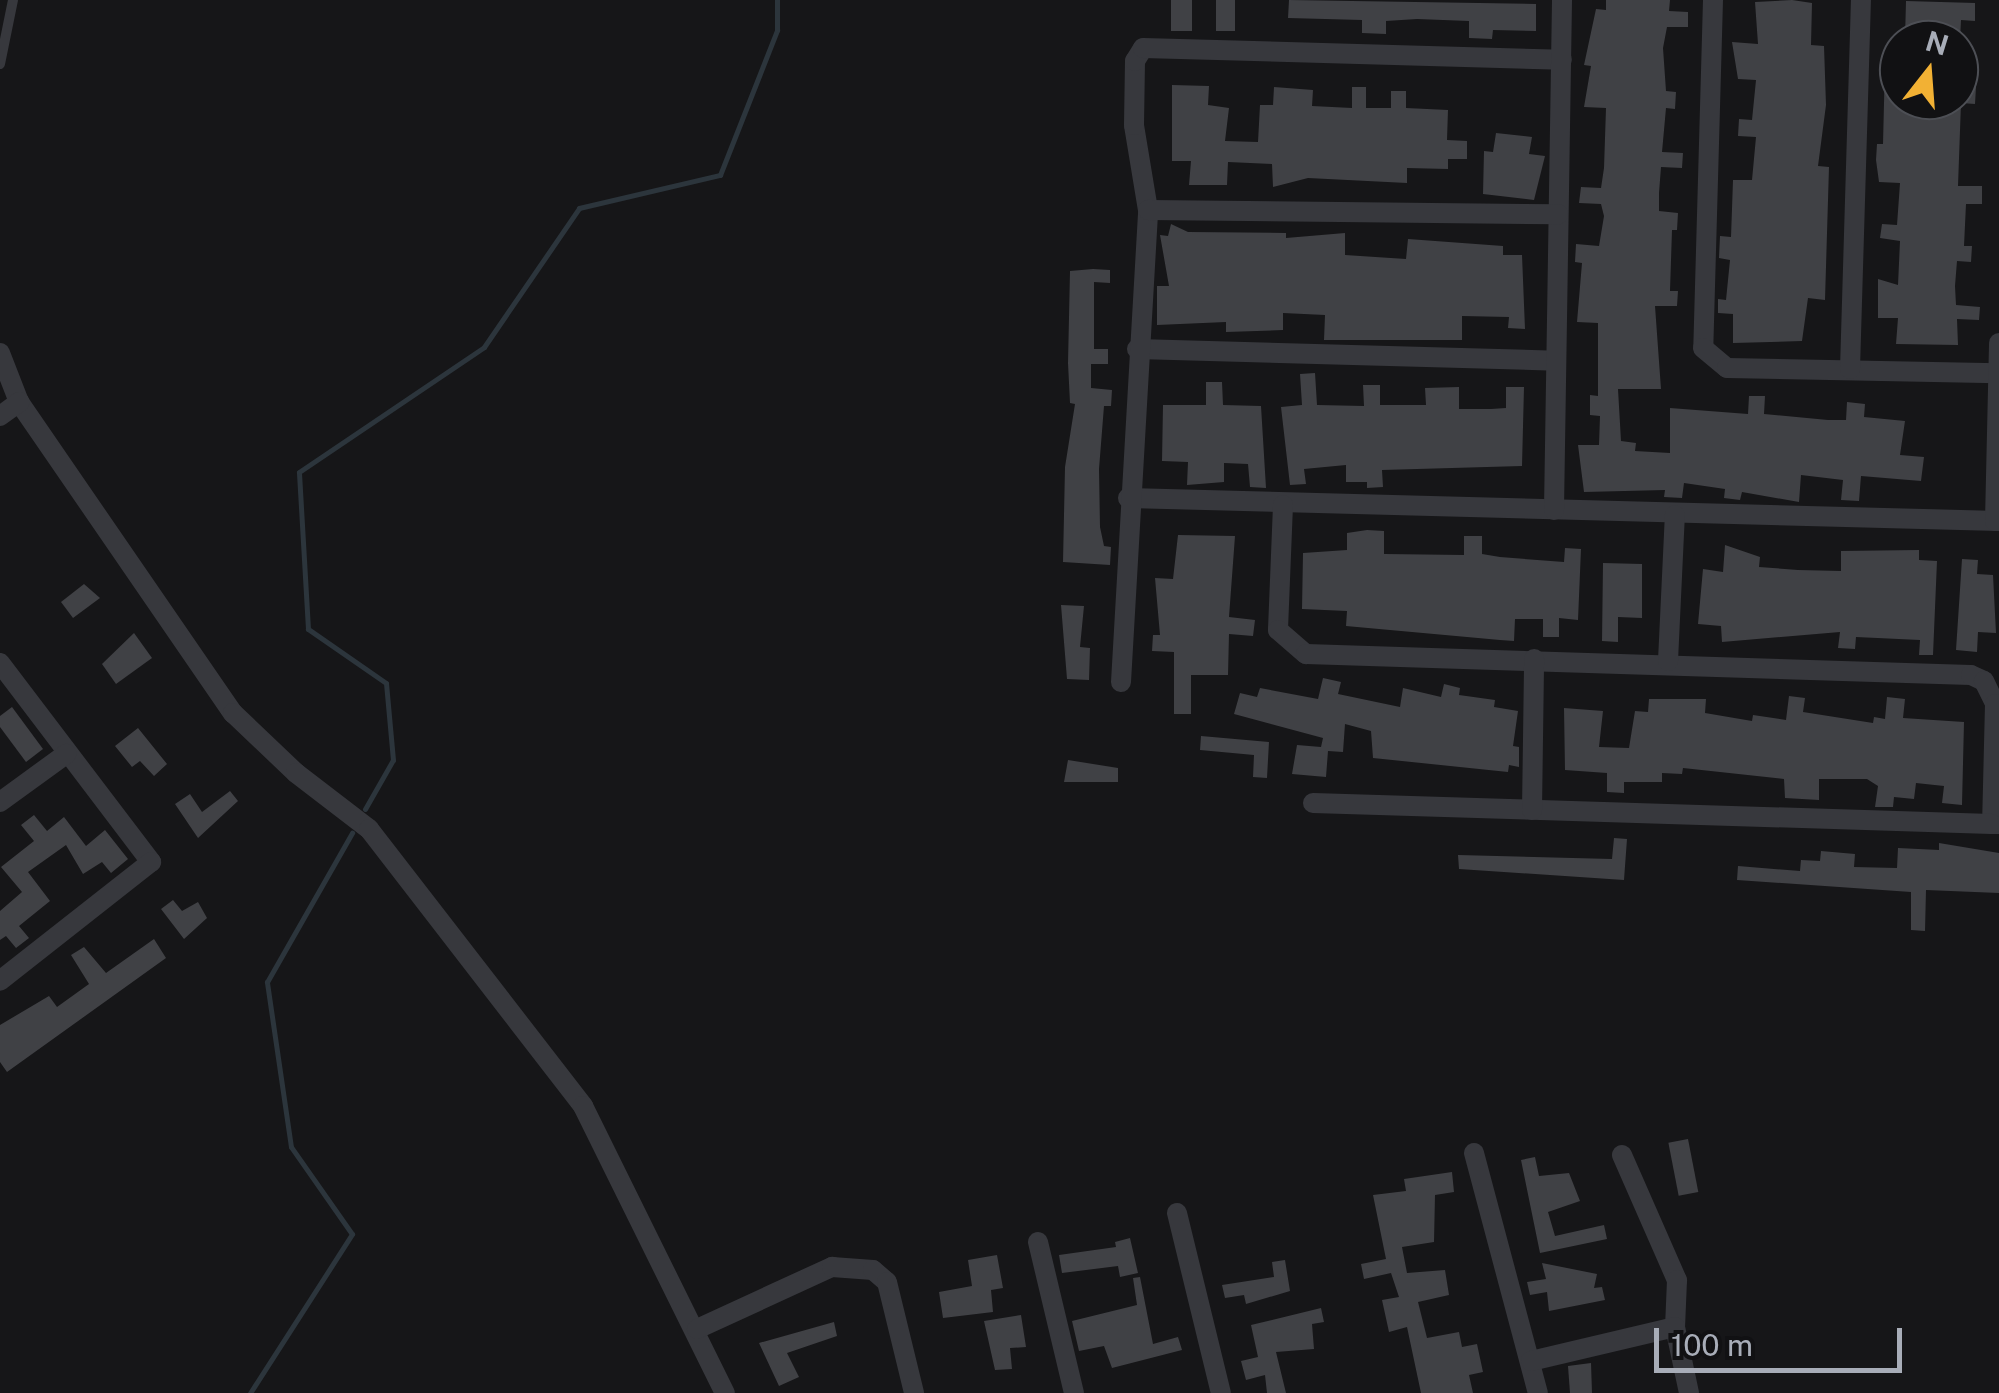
<!DOCTYPE html>
<html>
<head>
<meta charset="utf-8">
<style>
	body { margin:0 }
	#map { position:relative; width:1999px; height:1393px; overflow:hidden; background:#161618; font-family:"Public Sans",sans-serif }
	div>[style] { position:absolute }
	[style*='--x'] { left:calc(var(--x)*1px); top:calc(var(--y)*1px); width:calc(var(--w)*1px); rotate:calc(var(--a)*1deg) }
	.stream>* { height:5px; margin:-2.5px; padding:0 2.5px; transform-origin:2.5px; border-radius:2.5px; background:#2c353c }
	.building>* { inset:0; background:#404145; transform-origin:0 0 }
	.lane>* { height:10px; margin:-5px; padding:0 5px; transform-origin:5px; border-radius:5px; background:#37383d }
	.street>* { height:20px; margin:-10px; padding:0 10px; transform-origin:10px; border-radius:10px; background:#37383d }
	span { translate:-50% -50%; white-space:nowrap; text-align:center; line-height:1.15; -webkit-text-stroke:9px #111113; paint-order:stroke }
	.north { position:absolute; left:1879px; top:20px; width:100px; height:100px; box-sizing:border-box; background:#111113; border:2px solid #4d4f55; border-radius:50%; rotate:17deg; font-size:28px; font-weight:700; line-height:40px; text-align:center; color:#a8adb8 }
	.north::after { content:''; display:block; margin:auto; width:35px; height:45px; background:#f2b134; clip-path:polygon(50% 0,100% 100%,50% 72%,0 100%) }
	.scale { position:absolute; left:1654px; top:1328px; width:248px; height:45px; box-sizing:border-box; border:5px solid #a8adb8; border-top:0; padding-left:12px; font-size:30px; line-height:35px; white-space:nowrap; color:#a8adb8; -webkit-text-stroke:8px #111113; paint-order:stroke }
</style>
</head>
<body>
<div id="map">
	<div class="stream">
		<div style="--x:365;--y:809;--w:56;--a:-60.3"></div>
		<div style="--x:393;--y:760;--w:77;--a:-95.2"></div>
		<div style="--x:386;--y:683;--w:95;--a:-145.3"></div>
		<div style="--x:308;--y:629;--w:157;--a:-93.3"></div>
		<div style="--x:299;--y:472;--w:223;--a:-34"></div>
		<div style="--x:484;--y:347;--w:168;--a:-55.6"></div>
		<div style="--x:579;--y:208;--w:145;--a:-13.2"></div>
		<div style="--x:720;--y:175;--w:156;--a:-68.5"></div>
		<div style="--x:777;--y:30;--w:30;--a:-90"></div>
		<div style="--x:250;--y:1393;--w:189;--a:-57.3"></div>
		<div style="--x:352;--y:1234;--w:106;--a:-125"></div>
		<div style="--x:291;--y:1147;--w:167;--a:-98.3"></div>
		<div style="--x:267;--y:982;--w:172;--a:-60.3"></div>
	</div>
	<div class="building">
		<div style="left:1171px;top:0;width:21px;height:31px"></div>
		<div style="left:1216px;top:0;width:19px;height:31px"></div>
		<div style="clip-path:polygon(1289px 0,1536px 4px,1536px 31px,1493px 30px,1492px 39px,1469px 38px,1469px 21px,1417px 19px,1386px 21px,1386px 34px,1362px 33px,1362px 20px,1288px 18px)"></div>
		<div style="clip-path:polygon(1606px 0,1670px 0,1669px 11px,1688px 12px,1688px 27px,1667px 27px,1663px 48px,1666px 91px,1676px 92px,1675px 109px,1666px 108px,1662px 152px,1683px 153px,1682px 168px,1661px 167px,1659px 193px,1659px 211px,1678px 213px,1677px 230px,1672px 230px,1670px 291px,1678px 291px,1677px 306px,1655px 306px,1661px 389px,1618px 389px,1621px 441px,1636px 443px,1635px 451px,1670px 453px,1670px 408px,1748px 414px,1749px 396px,1765px 396px,1764px 414px,1828px 420px,1846px 420px,1847px 402px,1865px 404px,1864px 417px,1905px 421px,1900px 455px,1924px 457px,1921px 481px,1861px 476px,1859px 501px,1841px 500px,1843px 480px,1801px 475px,1799px 502px,1742px 492px,1740px 500px,1724px 498px,1725px 489px,1684px 483px,1682px 498px,1664px 497px,1665px 490px,1584px 492px,1578px 445px,1599px 445px,1600px 416px,1590px 415px,1590px 395px,1598px 396px,1598px 323px,1577px 322px,1582px 263px,1575px 262px,1576px 244px,1599px 246px,1604px 216px,1601px 204px,1579px 203px,1581px 187px,1601px 188px,1604px 168px,1606px 108px,1584px 107px,1591px 66px,1584px 65px,1596px 9px,1606px 10px)"></div>
		<div style="clip-path:polygon(1792px 0,1812px 3px,1811px 45px,1824px 46px,1826px 105px,1818px 166px,1829px 167px,1825px 300px,1808px 298px,1802px 341px,1733px 343px,1733px 314px,1718px 313px,1718px 299px,1726px 300px,1730px 260px,1719px 258px,1720px 236px,1731px 237px,1733px 180px,1752px 180px,1756px 137px,1738px 136px,1739px 119px,1752px 120px,1756px 80px,1738px 79px,1732px 42px,1758px 44px,1755px 2px)"></div>
		<div style="clip-path:polygon(1906px 1px,1975px 3px,1975px 21px,1961px 20px,1960px 40px,1905px 38px)"></div>
		<div style="clip-path:polygon(1885px 62px,1899px 63px,1899px 103px,1940px 104px,1959px 100px,1959px 87px,1976px 87px,1975px 104px,1961px 103px,1958px 186px,1982px 186px,1982px 204px,1966px 204px,1964px 246px,1972px 246px,1971px 262px,1957px 261px,1955px 286px,1956px 305px,1980px 307px,1979px 320px,1957px 319px,1958px 345px,1896px 344px,1898px 318px,1878px 318px,1878px 279px,1898px 285px,1900px 241px,1880px 238px,1882px 224px,1897px 225px,1900px 183px,1879px 182px,1876px 160px,1877px 144px,1883px 144px)"></div>
		<div style="clip-path:polygon(1172px 85px,1209px 86px,1208px 105px,1229px 108px,1225px 141px,1258px 142px,1260px 105px,1273px 105px,1274px 87px,1313px 90px,1312px 106px,1352px 108px,1352px 87px,1366px 87px,1366px 108px,1391px 108px,1391px 91px,1406px 91px,1406px 108px,1448px 110px,1447px 140px,1467px 141px,1467px 159px,1448px 159px,1448px 169px,1407px 168px,1407px 183px,1308px 178px,1273px 187px,1272px 164px,1228px 162px,1227px 185px,1189px 185px,1191px 161px,1172px 161px)"></div>
		<div style="clip-path:polygon(1496px 133px,1532px 137px,1529px 154px,1545px 156px,1534px 200px,1483px 194px,1484px 151px,1493px 152px)"></div>
		<div style="clip-path:polygon(1171px 224px,1188px 232px,1286px 233px,1286px 238px,1345px 233px,1345px 255px,1406px 259px,1408px 239px,1503px 246px,1503px 255px,1522px 255px,1525px 329px,1508px 328px,1509px 317px,1462px 316px,1462px 340px,1324px 340px,1325px 315px,1283px 313px,1283px 330px,1226px 332px,1226px 322px,1157px 325px,1157px 286px,1169px 286px,1160px 235px,1168px 236px)"></div>
		<div style="clip-path:polygon(1093px 269px,1110px 270px,1110px 283px,1094px 282px,1094px 349px,1108px 349px,1108px 364px,1091px 364px,1091px 388px,1112px 390px,1111px 406px,1104px 406px,1099px 469px,1100px 527px,1104px 546px,1111px 547px,1110px 565px,1063px 562px,1065px 467px,1075px 404px,1070px 403px,1068px 363px,1070px 271px)"></div>
		<div style="clip-path:polygon(1315px 373px,1317px 405px,1364px 406px,1363px 385px,1380px 385px,1380px 405px,1426px 405px,1425px 388px,1459px 387px,1459px 409px,1491px 409px,1506px 408px,1506px 387px,1524px 387px,1522px 466px,1382px 470px,1383px 487px,1367px 488px,1367px 482px,1346px 482px,1346px 465px,1304px 469px,1306px 484px,1290px 485px,1281px 407px,1302px 405px,1300px 374px)"></div>
		<div style="clip-path:polygon(1206px 382px,1222px 382px,1223px 405px,1261px 406px,1266px 488px,1250px 487px,1248px 464px,1224px 463px,1224px 482px,1187px 485px,1188px 462px,1162px 461px,1163px 405px,1206px 405px)"></div>
		<div style="clip-path:polygon(1367px 530px,1384px 531px,1384px 554px,1464px 555px,1464px 536px,1482px 536px,1482px 554px,1500px 557px,1564px 562px,1565px 548px,1581px 549px,1578px 620px,1559px 618px,1559px 637px,1543px 637px,1543px 619px,1515px 619px,1514px 641px,1500px 640px,1346px 626px,1347px 611px,1302px 609px,1303px 553px,1347px 550px,1347px 533px)"></div>
		<div style="clip-path:polygon(1178px 535px,1235px 536px,1229px 617px,1255px 620px,1253px 636px,1229px 634px,1228px 675px,1191px 675px,1191px 714px,1174px 714px,1174px 652px,1152px 651px,1153px 635px,1160px 635px,1155px 578px,1173px 579px)"></div>
		<div style="clip-path:polygon(1725px 545px,1760px 557px,1759px 567px,1798px 570px,1841px 571px,1841px 551px,1919px 550px,1919px 560px,1937px 561px,1933px 655px,1919px 655px,1920px 640px,1856px 637px,1855px 649px,1838px 648px,1840px 632px,1722px 642px,1721px 626px,1698px 624px,1703px 569px,1723px 572px)"></div>
		<div style="clip-path:polygon(1962px 559px,1978px 560px,1977px 574px,1993px 575px,1996px 633px,1978px 632px,1977px 652px,1956px 650px)"></div>
		<div style="clip-path:polygon(1603px 563px,1642px 564px,1642px 618px,1618px 617px,1618px 642px,1602px 641px)"></div>
		<div style="clip-path:polygon(84px 584px,100px 598px,73px 618px,61px 602px)"></div>
		<div style="clip-path:polygon(1061px 605px,1084px 606px,1080px 647px,1090px 648px,1089px 680px,1067px 679px)"></div>
		<div style="clip-path:polygon(134px 633px,152px 658px,116px 684px,102px 664px)"></div>
		<div style="clip-path:polygon(1323px 678px,1341px 682px,1338px 694px,1400px 707px,1403px 688px,1441px 697px,1444px 684px,1460px 688px,1459px 695px,1495px 700px,1494px 707px,1518px 711px,1513px 746px,1519px 747px,1519px 767px,1509px 765px,1508px 772px,1373px 758px,1371px 731px,1345px 724px,1343px 752px,1328px 751px,1326px 777px,1292px 774px,1297px 745px,1321px 747px,1323px 738px,1234px 714px,1240px 693px,1257px 697px,1260px 688px,1318px 699px)"></div>
		<div style="clip-path:polygon(1789px 696px,1805px 698px,1803px 712px,1873px 723px,1874px 717px,1885px 719px,1887px 697px,1905px 699px,1903px 718px,1964px 722px,1962px 805px,1942px 803px,1944px 786px,1916px 783px,1914px 799px,1894px 797px,1893px 807px,1875px 807px,1878px 786px,1867px 779px,1819px 779px,1819px 800px,1785px 798px,1784px 779px,1683px 768px,1682px 774px,1662px 773px,1662px 782px,1624px 782px,1624px 793px,1607px 792px,1607px 773px,1565px 770px,1564px 708px,1603px 711px,1599px 747px,1629px 748px,1635px 711px,1648px 712px,1649px 699px,1706px 699px,1705px 713px,1752px 721px,1753px 715px,1786px 720px)"></div>
		<div style="clip-path:polygon(12px 707px,43px 749px,26px 762px,0 727px,0 716px)"></div>
		<div style="clip-path:polygon(138px 728px,167px 764px,154px 776px,140px 761px,132px 767px,115px 746px)"></div>
		<div style="clip-path:polygon(1201px 736px,1269px 742px,1267px 778px,1253px 777px,1254px 755px,1200px 750px)"></div>
		<div style="clip-path:polygon(1068px 760px,1118px 768px,1118px 782px,1064px 782px)"></div>
		<div style="clip-path:polygon(230px 791px,238px 801px,198px 838px,175px 804px,190px 794px,202px 812px)"></div>
		<div style="clip-path:polygon(34px 815px,47px 831px,64px 817px,86px 846px,105px 830px,128px 859px,111px 873px,102px 862px,83px 874px,66px 845px,28px 872px,50px 901px,19px 926px,29px 938px,16px 948px,6px 936px,0 940px,0 911px,22px 892px,1px 867px,34px 841px,21px 825px)"></div>
		<div style="clip-path:polygon(1614px 838px,1627px 839px,1624px 880px,1459px 869px,1458px 855px,1612px 859px)"></div>
		<div style="clip-path:polygon(1939px 843px,1999px 853px,1999px 893px,1926px 890px,1925px 931px,1911px 930px,1911px 892px,1737px 880px,1738px 866px,1800px 871px,1801px 860px,1820px 861px,1821px 851px,1855px 854px,1854px 867px,1897px 868px,1898px 848px,1939px 850px)"></div>
		<div style="clip-path:polygon(173px 900px,182px 911px,198px 902px,207px 918px,184px 939px,161px 909px)"></div>
		<div style="clip-path:polygon(154px 939px,166px 958px,7px 1072px,0 1062px,0 1025px,49px 996px,57px 1007px,89px 984px,71px 955px,84px 947px,106px 973px)"></div>
		<div style="left:1688px;top:1139px;width:54px;height:20px;rotate:79deg"></div>
		<div style="clip-path:polygon(1535px 1157px,1539px 1176px,1569px 1173px,1580px 1201px,1548px 1212px,1555px 1236px,1604px 1225px,1607px 1239px,1540px 1253px,1521px 1160px)"></div>
		<div style="clip-path:polygon(1452px 1172px,1454px 1192px,1435px 1195px,1434px 1242px,1402px 1247px,1407px 1273px,1445px 1270px,1449px 1295px,1418px 1302px,1427px 1338px,1459px 1332px,1462px 1347px,1477px 1344px,1483px 1372px,1469px 1375px,1473px 1393px,1421px 1393px,1407px 1327px,1389px 1332px,1382px 1300px,1399px 1297px,1391px 1273px,1364px 1279px,1361px 1264px,1386px 1259px,1373px 1195px,1406px 1191px,1404px 1179px)"></div>
		<div style="clip-path:polygon(1130px 1238px,1138px 1273px,1120px 1277px,1118px 1266px,1062px 1273px,1059px 1255px,1116px 1247px,1115px 1242px)"></div>
		<div style="clip-path:polygon(997px 1255px,1003px 1288px,991px 1290px,993px 1312px,943px 1318px,939px 1292px,972px 1286px,968px 1260px)"></div>
		<div style="clip-path:polygon(1285px 1260px,1290px 1291px,1246px 1304px,1244px 1295px,1225px 1298px,1222px 1285px,1274px 1277px,1272px 1262px)"></div>
		<div style="clip-path:polygon(1542px 1263px,1597px 1274px,1594px 1288px,1602px 1287px,1605px 1300px,1549px 1311px,1547px 1292px,1530px 1295px,1527px 1282px,1546px 1279px)"></div>
		<div style="clip-path:polygon(1140px 1277px,1153px 1344px,1178px 1337px,1182px 1350px,1112px 1368px,1104px 1346px,1079px 1351px,1072px 1321px,1137px 1305px,1133px 1278px)"></div>
		<div style="clip-path:polygon(1321px 1308px,1324px 1322px,1312px 1324px,1314px 1349px,1276px 1352px,1286px 1393px,1267px 1393px,1265px 1375px,1246px 1380px,1241px 1361px,1258px 1357px,1251px 1325px)"></div>
		<div style="clip-path:polygon(1021px 1315px,1026px 1347px,1010px 1348px,1012px 1369px,995px 1370px,984px 1321px)"></div>
		<div style="clip-path:polygon(834px 1322px,837px 1336px,787px 1353px,799px 1377px,779px 1386px,759px 1343px)"></div>
		<div style="clip-path:polygon(1591px 1363px,1592px 1393px,1570px 1393px,1568px 1366px)"></div>
	</div>
	<div class="lane">
		<div style="--x:0;--y:64;--w:65;--a:-78.5"></div>
	</div>
	<div class="street">
		<div style="--x:1713;--y:0;--w:348;--a:91.6"></div>
		<div style="--x:1703;--y:348;--w:31;--a:40"></div>
		<div style="--x:1727;--y:368;--w:271;--a:1.1"></div>
		<div style="--x:1148;--y:210;--w:86;--a:-99.4"></div>
		<div style="--x:1134;--y:125;--w:64;--a:-89.1"></div>
		<div style="--x:1135;--y:61;--w:15;--a:-58"></div>
		<div style="--x:1143;--y:48;--w:419;--a:1.6"></div>
		<div style="--x:1137;--y:349;--w:419;--a:1.6"></div>
		<div style="--x:0;--y:353;--w:53;--a:68.8"></div>
		<div style="--x:19;--y:402;--w:378;--a:55.5"></div>
		<div style="--x:233;--y:713;--w:87;--a:43.6"></div>
		<div style="--x:296;--y:773;--w:92;--a:37.5"></div>
		<div style="--x:369;--y:829;--w:350;--a:52.3"></div>
		<div style="--x:583;--y:1106;--w:320;--a:63.7"></div>
		<div style="--x:1850;--y:369;--w:369;--a:-88.3"></div>
		<div style="--x:0;--y:416;--w:24;--a:-36"></div>
		<div style="--x:1128;--y:498;--w:871;--a:1.51"></div>
		<div style="--x:1283;--y:505;--w:125;--a:92.3"></div>
		<div style="--x:1278;--y:630;--w:37;--a:41"></div>
		<div style="--x:1306;--y:654;--w:665;--a:1.81"></div>
		<div style="--x:1971;--y:675;--w:14;--a:25"></div>
		<div style="--x:1984;--y:681;--w:25;--a:64"></div>
		<div style="--x:1995;--y:704;--w:120;--a:91.4"></div>
		<div style="--x:1992;--y:824;--w:7;--a:0"></div>
		<div style="--x:1554;--y:510;--w:510;--a:-89.1"></div>
		<div style="--x:1995;--y:521;--w:178;--a:-88.7"></div>
		<div style="--x:1668;--y:661;--w:146;--a:-87.3"></div>
		<div style="--x:0;--y:663;--w:250;--a:52.8"></div>
		<div style="--x:151;--y:862;--w:192;--a:141.8"></div>
		<div style="--x:1121;--y:682;--w:473;--a:-86.7"></div>
		<div style="--x:1148;--y:210;--w:410;--a:0.6"></div>
		<div style="--x:0;--y:802;--w:82;--a:-36"></div>
		<div style="--x:1313;--y:803;--w:679;--a:1.77"></div>
		<div style="--x:1532;--y:810;--w:151;--a:-89.2"></div>
		<div style="--x:1474;--y:1153;--w:248;--a:75.1"></div>
		<div style="--x:1622;--y:1155;--w:137;--a:66.3"></div>
		<div style="--x:1677;--y:1280;--w:47;--a:92.4"></div>
		<div style="--x:1675;--y:1327;--w:67;--a:78"></div>
		<div style="--x:1177;--y:1213;--w:185;--a:76.3"></div>
		<div style="--x:1038;--y:1242;--w:155;--a:76.6"></div>
		<div style="--x:697;--y:1329;--w:149;--a:-24.7"></div>
		<div style="--x:832;--y:1267;--w:41;--a:4.2"></div>
		<div style="--x:873;--y:1270;--w:18;--a:41"></div>
		<div style="--x:887;--y:1282;--w:114;--a:76.3"></div>
		<div style="--x:1531;--y:1361;--w:148;--a:-13.3"></div>
	</div>
	<div class="north">N</div>
	<div class="scale">100 m</div>
</div>
</body>
</html>
